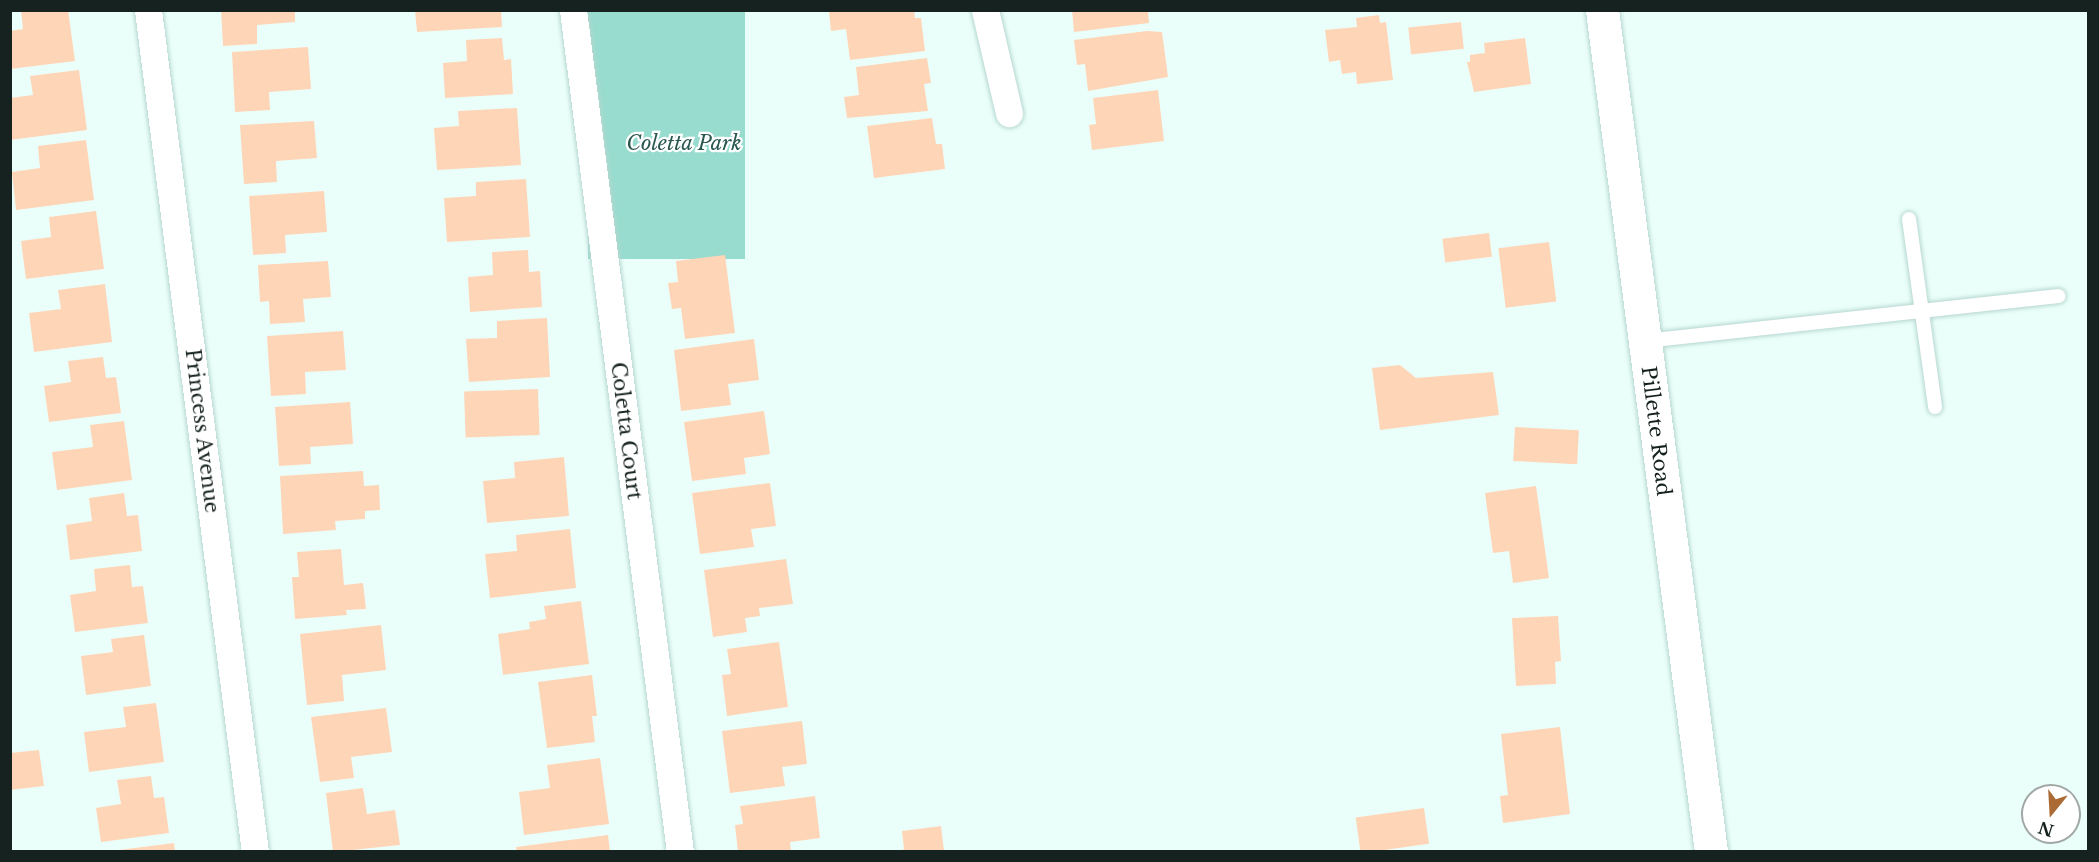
<!DOCTYPE html>
<html>
<head>
<meta charset="utf-8">
<style>
	body { margin:0 }
	#map { position:relative; width:2099px; height:862px; overflow:hidden; background:#ebfffa; font-family:"Libre Baskerville",serif }
	div>[style] { position:absolute }
	[style*='--x'] { left:calc(var(--x)*1px); top:calc(var(--y)*1px); width:calc(var(--w)*1px); rotate:calc(var(--a)*1deg) }
	.green>* { inset:0; background:#98dccf; transform-origin:0 0 }
	.building>* { inset:0; background:#fed5b7; transform-origin:0 0 }
	.roads { filter:drop-shadow(0 0 2px #b6d7d0) drop-shadow(0 0 2px #b6d7d0) }
	.lane>* { height:14px; margin:-7px; padding:0 7px; transform-origin:7px; border-radius:7px; background:#fff }
	.street>* { height:27px; margin:-13.5px; padding:0 13.5px; transform-origin:13.5px; border-radius:13.5px; background:#fff }
	.secondary>* { height:33px; margin:-16.5px; padding:0 16.5px; transform-origin:16.5px; border-radius:16.5px; background:#fff }
	span { translate:-50% -50%; white-space:nowrap; text-align:center; line-height:1.15; -webkit-text-stroke:4.5px #fff; paint-order:stroke }
	.park-label { font-size:20px; color:#2a5850; font-style:italic }
	.street-label { font-size:20px; color:#15221f }
	.frame { position:absolute; inset:0; border:12px solid #15221f; pointer-events:none }
	.north { position:absolute; left:2021px; top:784px; width:60px; height:60px; box-sizing:border-box; background:#fff; border:2px solid #a1a7a5; border-radius:50%; rotate:198deg; font-size:16px; font-weight:700; line-height:24px; text-align:center; color:#15221f }
	.north::after { content:''; display:block; margin:auto; width:21px; height:27px; background:#ab6a34; clip-path:polygon(50% 0,100% 100%,50% 72%,0 100%) }
</style>
</head>
<body>
<div id="map">
	<div class="green">
		<div style="left:588px;top:11px;width:157px;height:248px"></div>
	</div>
	<div class="building">
		<div style="clip-path:polygon(21px 10px,68px 10px,75px 61px,10px 69px,10px 31px,23px 29px)"></div>
		<div style="clip-path:polygon(221px 10px,295px 10px,295px 22px,257px 25px,257px 44px,223px 46px)"></div>
		<div style="clip-path:polygon(415px 10px,501px 10px,502px 27px,417px 32px)"></div>
		<div style="clip-path:polygon(914px 10px,915px 18px,921px 18px,925px 51px,850px 60px,846px 29px,831px 31px,829px 12px)"></div>
		<div style="clip-path:polygon(1072px 10px,1148px 10px,1149px 23px,1074px 32px)"></div>
		<div style="clip-path:polygon(1379px 15px,1380px 23px,1386px 22px,1393px 80px,1357px 84px,1356px 72px,1342px 74px,1340px 60px,1329px 62px,1325px 30px,1357px 27px,1356px 18px)"></div>
		<div style="left:1461px;top:22px;width:27px;height:53px;rotate:84deg"></div>
		<div style="clip-path:polygon(1147px 31px,1162px 32px,1168px 77px,1088px 91px,1085px 64px,1077px 65px,1074px 40px)"></div>
		<div style="clip-path:polygon(502px 38px,504px 60px,511px 59px,513px 94px,445px 98px,443px 63px,467px 61px,466px 40px)"></div>
		<div style="clip-path:polygon(1525px 38px,1531px 84px,1474px 92px,1467px 62px,1470px 62px,1470px 55px,1485px 53px,1484px 43px)"></div>
		<div style="clip-path:polygon(308px 47px,311px 89px,269px 92px,270px 110px,235px 112px,232px 52px)"></div>
		<div style="clip-path:polygon(927px 58px,931px 83px,924px 84px,928px 111px,847px 118px,844px 97px,859px 95px,856px 67px)"></div>
		<div style="clip-path:polygon(79px 70px,87px 130px,10px 140px,10px 98px,33px 95px,30px 76px)"></div>
		<div style="clip-path:polygon(1158px 90px,1164px 141px,1092px 150px,1089px 125px,1096px 124px,1093px 98px)"></div>
		<div style="clip-path:polygon(517px 108px,521px 165px,437px 170px,434px 128px,459px 126px,458px 111px)"></div>
		<div style="clip-path:polygon(932px 118px,936px 144px,942px 144px,945px 169px,874px 178px,867px 126px)"></div>
		<div style="clip-path:polygon(314px 121px,317px 158px,276px 161px,277px 182px,244px 184px,240px 125px)"></div>
		<div style="clip-path:polygon(86px 140px,94px 200px,16px 210px,12px 172px,40px 168px,38px 146px)"></div>
		<div style="clip-path:polygon(526px 179px,530px 237px,447px 242px,444px 198px,476px 196px,476px 182px)"></div>
		<div style="clip-path:polygon(324px 191px,327px 232px,285px 235px,286px 253px,253px 255px,249px 196px)"></div>
		<div style="clip-path:polygon(96px 211px,104px 269px,26px 279px,21px 241px,51px 237px,49px 217px)"></div>
		<div style="left:1489px;top:233px;width:24px;height:47px;rotate:83deg"></div>
		<div style="left:1549px;top:242px;width:60px;height:51px;rotate:83deg"></div>
		<div style="clip-path:polygon(528px 250px,529px 272px,540px 271px,542px 307px,470px 312px,468px 277px,493px 275px,492px 252px)"></div>
		<div style="clip-path:polygon(725px 255px,735px 333px,685px 339px,681px 308px,672px 309px,668px 283px,678px 282px,676px 261px)"></div>
		<div style="clip-path:polygon(328px 261px,331px 297px,303px 299px,305px 322px,270px 324px,269px 301px,260px 302px,258px 265px)"></div>
		<div style="clip-path:polygon(105px 284px,112px 342px,34px 352px,29px 313px,61px 309px,58px 290px)"></div>
		<div style="clip-path:polygon(547px 318px,550px 377px,469px 382px,466px 339px,497px 338px,497px 321px)"></div>
		<div style="clip-path:polygon(343px 331px,346px 370px,305px 372px,306px 394px,271px 396px,267px 336px)"></div>
		<div style="clip-path:polygon(754px 339px,759px 380px,728px 384px,731px 405px,681px 411px,674px 350px)"></div>
		<div style="clip-path:polygon(103px 357px,106px 378px,116px 377px,121px 413px,49px 422px,44px 386px,71px 382px,68px 361px)"></div>
		<div style="clip-path:polygon(1400px 365px,1416px 378px,1493px 372px,1499px 415px,1380px 430px,1372px 368px)"></div>
		<div style="left:538px;top:389px;width:46px;height:74px;rotate:88deg"></div>
		<div style="clip-path:polygon(350px 402px,353px 444px,310px 447px,311px 464px,279px 466px,275px 407px)"></div>
		<div style="clip-path:polygon(764px 411px,770px 454px,744px 458px,746px 474px,692px 481px,684px 422px)"></div>
		<div style="clip-path:polygon(124px 421px,132px 480px,57px 490px,52px 452px,93px 447px,90px 425px)"></div>
		<div style="left:1515px;top:427px;width:64px;height:34px;rotate:3deg"></div>
		<div style="clip-path:polygon(564px 457px,569px 516px,487px 523px,483px 481px,515px 478px,514px 462px)"></div>
		<div style="clip-path:polygon(363px 471px,364px 486px,379px 485px,380px 510px,365px 511px,365px 519px,335px 521px,336px 530px,283px 534px,280px 476px)"></div>
		<div style="clip-path:polygon(770px 483px,776px 526px,751px 529px,754px 547px,700px 554px,692px 493px)"></div>
		<div style="clip-path:polygon(1536px 486px,1549px 578px,1513px 583px,1509px 551px,1493px 553px,1485px 493px)"></div>
		<div style="clip-path:polygon(124px 493px,127px 516px,138px 515px,142px 551px,70px 560px,66px 525px,92px 521px,89px 498px)"></div>
		<div style="clip-path:polygon(570px 529px,576px 588px,490px 598px,485px 554px,517px 551px,516px 535px)"></div>
		<div style="clip-path:polygon(341px 549px,344px 585px,363px 583px,366px 609px,346px 610px,347px 615px,295px 619px,292px 577px,299px 577px,297px 552px)"></div>
		<div style="clip-path:polygon(786px 559px,793px 604px,759px 608px,760px 616px,745px 618px,747px 632px,713px 637px,704px 570px)"></div>
		<div style="clip-path:polygon(130px 565px,132px 587px,143px 586px,148px 623px,75px 632px,70px 595px,96px 591px,94px 569px)"></div>
		<div style="clip-path:polygon(581px 601px,589px 664px,503px 675px,498px 634px,530px 629px,529px 622px,546px 619px,544px 606px)"></div>
		<div style="clip-path:polygon(1558px 616px,1561px 661px,1555px 662px,1556px 684px,1516px 686px,1512px 618px)"></div>
		<div style="clip-path:polygon(381px 625px,386px 670px,342px 675px,344px 701px,307px 705px,300px 634px)"></div>
		<div style="clip-path:polygon(144px 635px,151px 686px,86px 695px,81px 656px,113px 652px,111px 639px)"></div>
		<div style="clip-path:polygon(779px 642px,788px 707px,727px 716px,722px 675px,731px 674px,727px 649px)"></div>
		<div style="clip-path:polygon(592px 675px,597px 716px,592px 716px,595px 742px,547px 748px,538px 682px)"></div>
		<div style="clip-path:polygon(156px 703px,164px 762px,89px 772px,84px 732px,126px 727px,123px 707px)"></div>
		<div style="clip-path:polygon(386px 708px,392px 752px,351px 757px,354px 778px,320px 782px,311px 717px)"></div>
		<div style="clip-path:polygon(802px 721px,807px 764px,782px 767px,785px 786px,730px 793px,722px 731px)"></div>
		<div style="clip-path:polygon(1560px 727px,1570px 814px,1503px 823px,1500px 796px,1508px 795px,1501px 734px)"></div>
		<div style="clip-path:polygon(39px 750px,44px 786px,10px 790px,10px 753px)"></div>
		<div style="clip-path:polygon(600px 758px,609px 824px,524px 835px,519px 792px,550px 788px,547px 765px)"></div>
		<div style="clip-path:polygon(151px 776px,154px 798px,164px 797px,169px 833px,101px 842px,96px 808px,121px 804px,117px 780px)"></div>
		<div style="clip-path:polygon(363px 788px,367px 814px,395px 810px,400px 845px,333px 852px,326px 793px)"></div>
		<div style="clip-path:polygon(815px 796px,820px 838px,790px 842px,791px 852px,738px 852px,735px 825px,743px 824px,740px 806px)"></div>
		<div style="left:1424px;top:808px;width:36px;height:69px;rotate:82deg"></div>
		<div style="clip-path:polygon(941px 826px,944px 851px,897px 852px,904px 849px,902px 831px)"></div>
		<div style="clip-path:polygon(608px 835px,610px 852px,517px 852px,516px 847px)"></div>
		<div style="clip-path:polygon(174px 843px,175px 852px,119px 852px,119px 850px)"></div>
	</div>
	<div class="roads">
		<div class="lane">
			<div style="--x:1909;--y:219;--w:190;--a:82.1"></div>
			<div style="--x:1645;--y:341;--w:416;--a:-6.2"></div>
		</div>
		<div class="street">
			<div style="--x:148;--y:10;--w:849;--a:82.76"></div>
			<div style="--x:573;--y:10;--w:849;--a:82.76"></div>
			<div style="--x:985;--y:10;--w:106;--a:76.9"></div>
		</div>
		<div class="secondary">
			<div style="--x:1602;--y:10;--w:849;--a:82.62"></div>
		</div>
	</div>
	<div class="park-label">
		<span style="left:684px;top:143px">Coletta Park</span>
	</div>
	<div class="street-label">
		<span style="left:202px;top:431px;rotate:83deg">Princess Avenue</span>
		<span style="left:626px;top:431px;rotate:83deg">Coletta Court</span>
		<span style="left:1656px;top:431px;rotate:83deg">Pillette Road</span>
	</div>
	<div class="frame"></div>
	<div class="north">N</div>
</div>
</body>
</html>
